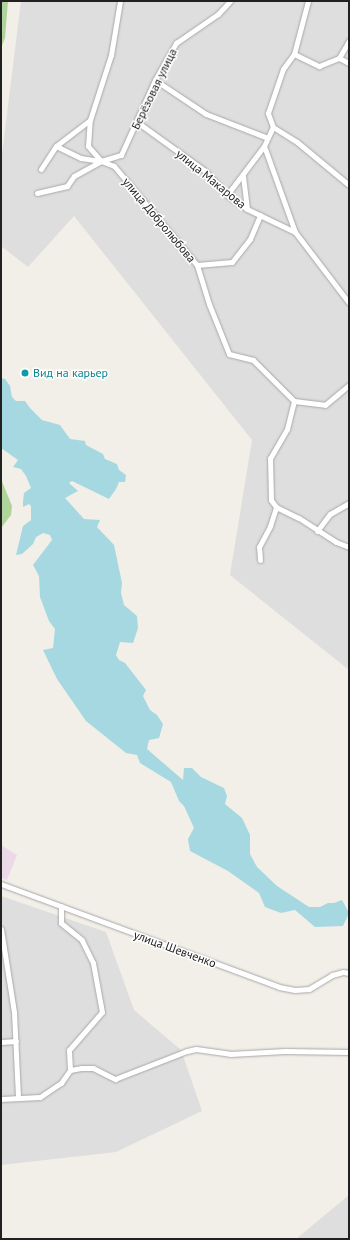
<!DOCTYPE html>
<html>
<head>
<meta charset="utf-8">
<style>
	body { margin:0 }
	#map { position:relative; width:350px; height:1240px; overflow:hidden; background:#f2eee8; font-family:"PT Sans",sans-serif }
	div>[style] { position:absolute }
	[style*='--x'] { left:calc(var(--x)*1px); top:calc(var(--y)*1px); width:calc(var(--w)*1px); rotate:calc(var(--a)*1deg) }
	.residential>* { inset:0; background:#dfdede }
	.industrial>* { inset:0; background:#ebd9e9 }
	.forest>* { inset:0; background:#afd39a }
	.water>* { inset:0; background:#a6d8e1 }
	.roads { filter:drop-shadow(0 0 1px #a8a8a8) drop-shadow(0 0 1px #a8a8a8) }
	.minor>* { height:5px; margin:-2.5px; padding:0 2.5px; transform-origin:2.5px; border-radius:2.5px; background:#fff }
	.dots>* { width:11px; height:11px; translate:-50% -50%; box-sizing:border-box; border:2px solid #fff; border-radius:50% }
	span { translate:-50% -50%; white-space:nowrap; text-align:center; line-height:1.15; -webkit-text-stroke:3px #fff; paint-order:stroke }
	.street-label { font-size:12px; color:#212121 }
	.culture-label { font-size:12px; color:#0d838f }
	.left { translate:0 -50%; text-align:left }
	.frame { position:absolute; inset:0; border:2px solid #212121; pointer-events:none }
</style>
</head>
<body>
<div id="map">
	<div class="residential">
		<div style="clip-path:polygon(21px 1px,349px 1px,349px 670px,230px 575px,252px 440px,74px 216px,28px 267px,1px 246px,1px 162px)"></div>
		<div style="clip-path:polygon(1px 896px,106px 932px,134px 1010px,181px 1050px,202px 1111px,116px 1152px,1px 1165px)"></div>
		<div style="clip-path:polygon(349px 1195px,349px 1239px,296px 1239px)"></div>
	</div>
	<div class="industrial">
		<div style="clip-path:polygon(1px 845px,17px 855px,7px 880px,1px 878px)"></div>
	</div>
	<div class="forest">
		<div style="clip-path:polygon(1px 1px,8px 1px,5px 38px,1px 48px)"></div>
		<div style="clip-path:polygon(1px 479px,12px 506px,11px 515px,1px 528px)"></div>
	</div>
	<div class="water">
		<div style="clip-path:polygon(1px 378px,5px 379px,10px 386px,12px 397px,16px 401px,25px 401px,30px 408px,42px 420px,60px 425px,70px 439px,85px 441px,86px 445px,103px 454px,105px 459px,117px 464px,119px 470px,126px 475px,125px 482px,119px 482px,116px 489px,109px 499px,72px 481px,69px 483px,78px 491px,65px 498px,84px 519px,100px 520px,97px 527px,114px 545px,122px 583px,121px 593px,124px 605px,137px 616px,138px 628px,133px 643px,120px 642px,116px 655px,119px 660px,125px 663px,146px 690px,143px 696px,150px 710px,157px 715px,163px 724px,159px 738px,149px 740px,147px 749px,183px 780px,184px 768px,192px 768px,201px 777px,224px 788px,227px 796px,225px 804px,242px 818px,250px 835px,250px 854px,257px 867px,277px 886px,309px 907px,320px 907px,328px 903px,334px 903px,342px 900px,349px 913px,343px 926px,315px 927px,295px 910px,281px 913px,265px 907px,259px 893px,228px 871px,190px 851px,188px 839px,194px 828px,184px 806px,179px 801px,171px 782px,140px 763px,137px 755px,126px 753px,86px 721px,57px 679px,43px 650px,53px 648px,55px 629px,49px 621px,40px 597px,39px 576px,33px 565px,52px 540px,50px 535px,43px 533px,36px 537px,33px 544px,22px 554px,16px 555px,23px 526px,31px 520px,31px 506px,29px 504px,23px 507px,23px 502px,24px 493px,31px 488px,26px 476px,21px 469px,13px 467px,18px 460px,1px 448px)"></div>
	</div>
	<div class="roads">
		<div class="minor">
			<div style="--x:294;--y:54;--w:28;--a:26"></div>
			<div style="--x:319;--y:66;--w:22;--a:-22"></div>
			<div style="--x:339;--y:58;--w:11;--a:27"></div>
			<div style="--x:339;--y:58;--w:20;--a:-60"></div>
			<div style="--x:155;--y:80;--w:61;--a:33.7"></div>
			<div style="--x:206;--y:114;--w:66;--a:21.2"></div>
			<div style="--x:137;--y:122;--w:84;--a:35.8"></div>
			<div style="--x:205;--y:171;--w:33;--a:47"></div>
			<div style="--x:227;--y:195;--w:24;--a:35"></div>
			<div style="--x:247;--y:209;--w:53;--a:25.6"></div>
			<div style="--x:295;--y:232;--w:89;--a:52.7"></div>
			<div style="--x:273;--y:127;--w:28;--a:32"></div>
			<div style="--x:297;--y:142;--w:67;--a:39.6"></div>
			<div style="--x:56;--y:146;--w:28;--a:26"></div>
			<div style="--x:81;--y:158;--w:20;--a:9"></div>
			<div style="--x:101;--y:161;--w:14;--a:21"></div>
			<div style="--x:114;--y:166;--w:129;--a:50"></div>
			<div style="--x:197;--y:265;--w:41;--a:72.9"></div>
			<div style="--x:209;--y:304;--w:54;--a:68.2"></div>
			<div style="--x:229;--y:354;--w:25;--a:14"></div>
			<div style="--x:253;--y:360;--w:58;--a:45"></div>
			<div style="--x:294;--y:401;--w:29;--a:104"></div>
			<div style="--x:287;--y:429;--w:34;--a:120"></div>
			<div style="--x:270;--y:458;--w:42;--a:88.6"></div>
			<div style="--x:271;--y:500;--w:9;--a:54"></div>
			<div style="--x:276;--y:507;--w:25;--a:26"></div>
			<div style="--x:299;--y:518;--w:44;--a:33"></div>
			<div style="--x:336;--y:542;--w:14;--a:21"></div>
			<div style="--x:101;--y:161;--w:20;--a:-131"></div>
			<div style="--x:88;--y:146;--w:26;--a:-86"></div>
			<div style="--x:90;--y:120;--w:68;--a:-72.1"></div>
			<div style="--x:111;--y:55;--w:55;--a:-80.5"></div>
			<div style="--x:41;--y:169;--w:27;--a:-57"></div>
			<div style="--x:56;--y:146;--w:43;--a:-37.4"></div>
			<div style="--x:243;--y:176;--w:33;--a:83"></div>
			<div style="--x:37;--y:193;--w:31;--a:-13"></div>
			<div style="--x:67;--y:186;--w:12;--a:-55"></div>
			<div style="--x:74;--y:176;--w:31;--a:-29"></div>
			<div style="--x:101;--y:161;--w:21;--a:-17"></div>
			<div style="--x:121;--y:155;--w:82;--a:-65.6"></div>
			<div style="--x:155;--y:80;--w:43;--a:-60.4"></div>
			<div style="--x:176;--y:43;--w:51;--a:-34.6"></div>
			<div style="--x:218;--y:14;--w:18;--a:-47"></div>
			<div style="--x:227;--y:195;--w:61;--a:-52.9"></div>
			<div style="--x:295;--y:232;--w:91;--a:-109.8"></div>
			<div style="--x:264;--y:146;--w:21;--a:-65"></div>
			<div style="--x:273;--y:127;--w:15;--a:-110"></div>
			<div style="--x:268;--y:113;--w:46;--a:-71.2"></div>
			<div style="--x:283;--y:69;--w:19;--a:-54"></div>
			<div style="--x:294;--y:54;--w:55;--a:-75.2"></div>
			<div style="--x:197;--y:265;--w:35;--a:-5"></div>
			<div style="--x:232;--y:262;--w:29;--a:-52"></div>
			<div style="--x:250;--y:239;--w:26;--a:-67"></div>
			<div style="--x:294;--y:401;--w:31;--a:7"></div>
			<div style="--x:325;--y:405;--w:31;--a:-40"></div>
			<div style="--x:317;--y:531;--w:21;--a:-53"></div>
			<div style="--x:330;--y:514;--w:22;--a:-30"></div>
			<div style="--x:260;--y:560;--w:13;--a:-94"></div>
			<div style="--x:259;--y:547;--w:24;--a:-62"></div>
			<div style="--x:270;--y:526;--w:20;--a:-72"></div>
			<div style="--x:1;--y:884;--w:296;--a:20.3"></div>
			<div style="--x:279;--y:987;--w:16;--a:11"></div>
			<div style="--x:295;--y:990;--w:14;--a:-4"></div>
			<div style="--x:309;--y:989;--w:27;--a:-31"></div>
			<div style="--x:332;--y:975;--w:11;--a:-15"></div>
			<div style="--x:343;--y:972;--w:6;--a:9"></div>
			<div style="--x:1;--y:929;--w:84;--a:81.1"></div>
			<div style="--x:14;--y:1012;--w:86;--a:87.3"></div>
			<div style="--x:1;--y:1042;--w:15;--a:-4"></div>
			<div style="--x:70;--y:1070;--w:11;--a:-10"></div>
			<div style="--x:81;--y:1068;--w:12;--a:0"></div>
			<div style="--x:93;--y:1068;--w:25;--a:27"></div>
			<div style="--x:115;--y:1079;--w:77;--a:-21.3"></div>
			<div style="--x:187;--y:1051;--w:9;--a:-13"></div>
			<div style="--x:196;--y:1049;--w:34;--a:8"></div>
			<div style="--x:230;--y:1054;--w:55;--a:-3.1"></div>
			<div style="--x:285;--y:1051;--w:64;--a:0.9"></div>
			<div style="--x:1;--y:1099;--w:39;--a:-3"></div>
			<div style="--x:40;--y:1097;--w:25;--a:-34"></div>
			<div style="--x:61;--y:1083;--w:16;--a:-55"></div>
			<div style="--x:70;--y:1070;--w:20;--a:-93"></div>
			<div style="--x:69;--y:1050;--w:50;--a:-49"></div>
			<div style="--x:102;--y:1012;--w:50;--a:-100.4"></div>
			<div style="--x:93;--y:963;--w:25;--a:-116"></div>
			<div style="--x:82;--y:940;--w:27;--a:-141"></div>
			<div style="--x:61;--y:923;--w:17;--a:-90"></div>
		</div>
	</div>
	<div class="dots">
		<div style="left:25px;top:373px;background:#0f9aa8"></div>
	</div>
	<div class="street-label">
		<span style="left:154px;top:89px;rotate:-64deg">Берёзовая улица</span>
		<span style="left:211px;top:179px;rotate:39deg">улица Макарова</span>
		<span style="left:159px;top:220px;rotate:50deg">улица Добролюбова</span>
		<span style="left:175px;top:949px;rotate:20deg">улица Шевченко</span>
	</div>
	<div class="culture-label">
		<span class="left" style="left:33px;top:373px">Вид на карьер</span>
	</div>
	<div class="frame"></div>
</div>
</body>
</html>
